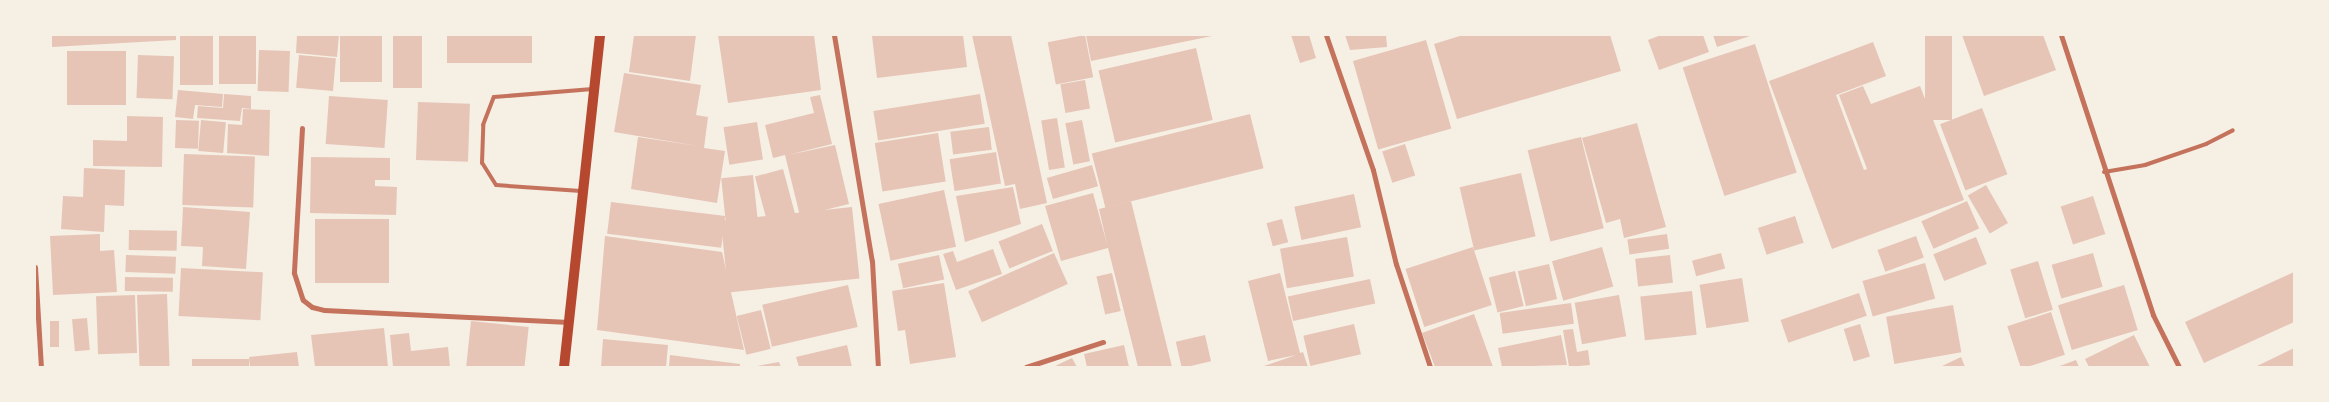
<!DOCTYPE html>
<html>
<head>
<meta charset="utf-8">
<style>
	body { margin:0 }
	#map { position:relative; width:2329px; height:402px; overflow:hidden; background:#f6efe4; font-family:Rubik,sans-serif }
	div>[style] { position:absolute }
	[style*='--x'] { left:calc(var(--x)*1px); top:calc(var(--y)*1px); width:calc(var(--w)*1px); rotate:calc(var(--a)*1deg) }
	.building>* { inset:0; background:#e6c5b7; transform-origin:0 0 }
	.service>* { height:4px; margin:-2px; padding:0 2px; transform-origin:2px; border-radius:2px; background:#c5725c }
	.minor>* { height:5px; margin:-2.5px; padding:0 2.5px; transform-origin:2.5px; border-radius:2.5px; background:#c5725c }
	.secondary>* { height:10px; margin:-5px; padding:0 5px; transform-origin:5px; border-radius:5px; background:#b5482f }
	span { translate:-50% -50%; white-space:nowrap; text-align:center; line-height:1.15; -webkit-text-stroke:4px #f6efe4; paint-order:stroke }
	.frame { position:absolute; inset:0; border:36px solid #f6efe4; pointer-events:none }
</style>
</head>
<body>
<div id="map">
	<div class="building">
		<div style="clip-path:polygon(52px 35px,176px 35px,176px 40px,52px 47px)"></div>
		<div style="left:180px;top:35px;width:33px;height:50px"></div>
		<div style="left:219px;top:35px;width:37px;height:49px"></div>
		<div style="clip-path:polygon(297px 35px,339px 35px,337px 57px,296px 53px)"></div>
		<div style="left:340px;top:35px;width:42px;height:47px"></div>
		<div style="left:393px;top:35px;width:29px;height:53px"></div>
		<div style="left:447px;top:35px;width:85px;height:28px"></div>
		<div style="clip-path:polygon(634px 35px,696px 35px,690px 81px,629px 72px)"></div>
		<div style="clip-path:polygon(718px 35px,814px 35px,821px 90px,728px 103px)"></div>
		<div style="clip-path:polygon(963px 35px,967px 67px,877px 78px,872px 36px)"></div>
		<div style="clip-path:polygon(972px 35px,1011px 35px,1047px 203px,1020px 209px,1015px 184px,1005px 186px)"></div>
		<div style="left:1085px;top:35px;width:43px;height:38px;rotate:79deg"></div>
		<div style="clip-path:polygon(1086px 35px,1212px 35px,1212px 36px,1091px 61px)"></div>
		<div style="clip-path:polygon(1291px 35px,1309px 35px,1316px 58px,1300px 63px)"></div>
		<div style="clip-path:polygon(1345px 35px,1386px 35px,1387px 47px,1350px 50px)"></div>
		<div style="clip-path:polygon(1463px 35px,1610px 35px,1621px 71px,1457px 119px,1434px 44px)"></div>
		<div style="clip-path:polygon(1661px 35px,1703px 35px,1709px 52px,1659px 70px,1648px 40px)"></div>
		<div style="clip-path:polygon(1713px 35px,1753px 35px,1717px 47px)"></div>
		<div style="left:1925px;top:35px;width:27px;height:85px"></div>
		<div style="clip-path:polygon(1962px 35px,2043px 35px,2056px 70px,1984px 96px)"></div>
		<div style="left:1426px;top:40px;width:92px;height:76px;rotate:74deg"></div>
		<div style="clip-path:polygon(1873px 42px,1886px 76px,1836px 95px,1864px 170px,1867px 169px,1839px 95px,1863px 86px,1871px 104px,1920px 86px,1964px 200px,1832px 249px,1769px 81px)"></div>
		<div style="left:1755px;top:44px;width:135px;height:76px;rotate:72deg"></div>
		<div style="left:1196px;top:48px;width:74px;height:100px;rotate:77deg"></div>
		<div style="left:259px;top:50px;width:31px;height:41px;rotate:2deg"></div>
		<div style="left:67px;top:51px;width:59px;height:54px"></div>
		<div style="left:138px;top:55px;width:36px;height:43px;rotate:2deg"></div>
		<div style="left:299px;top:55px;width:37px;height:33px;rotate:5deg"></div>
		<div style="clip-path:polygon(624px 73px,701px 85px,696px 115px,708px 117px,704px 148px,725px 151px,717px 203px,631px 189px,638px 137px,698px 146px,614px 132px)"></div>
		<div style="left:1085px;top:80px;width:29px;height:25px;rotate:80deg"></div>
		<div style="clip-path:polygon(178px 90px,223px 94px,222px 107px,195px 105px,193px 119px,175px 117px)"></div>
		<div style="clip-path:polygon(224px 94px,251px 96px,251px 109px,242px 108px,240px 121px,197px 118px,198px 106px,223px 108px)"></div>
		<div style="left:980px;top:94px;width:30px;height:108px;rotate:81deg"></div>
		<div style="clip-path:polygon(820px 95px,832px 144px,788px 155px,835px 145px,849px 204px,800px 216px,785px 155px,773px 158px,765px 125px,814px 113px,810px 97px)"></div>
		<div style="left:329px;top:96px;width:59px;height:48px;rotate:4deg"></div>
		<div style="left:418px;top:102px;width:52px;height:58px;rotate:2deg"></div>
		<div style="left:1982px;top:108px;width:71px;height:45px;rotate:69deg"></div>
		<div style="clip-path:polygon(243px 109px,270px 110px,269px 156px,227px 153px,228px 124px,242px 125px)"></div>
		<div style="left:1250px;top:114px;width:56px;height:163px;rotate:76deg"></div>
		<div style="clip-path:polygon(127px 116px,163px 117px,162px 167px,93px 166px,93px 140px,127px 141px)"></div>
		<div style="left:1057px;top:118px;width:50px;height:16px;rotate:81deg"></div>
		<div style="left:176px;top:120px;width:23px;height:28px;rotate:2deg"></div>
		<div style="left:201px;top:120px;width:25px;height:31px;rotate:5deg"></div>
		<div style="left:1082px;top:120px;width:42px;height:17px;rotate:79deg"></div>
		<div style="left:757px;top:122px;width:38px;height:34px;rotate:81deg"></div>
		<div style="clip-path:polygon(1637px 123px,1666px 227px,1624px 238px,1620px 219px,1606px 223px,1582px 138px)"></div>
		<div style="left:989px;top:127px;width:23px;height:39px;rotate:83deg"></div>
		<div style="left:938px;top:133px;width:49px;height:64px;rotate:81deg"></div>
		<div style="left:1581px;top:137px;width:94px;height:55px;rotate:76deg"></div>
		<div style="left:1405px;top:144px;width:33px;height:24px;rotate:72deg"></div>
		<div style="left:996px;top:152px;width:32px;height:47px;rotate:81deg"></div>
		<div style="left:184px;top:154px;width:71px;height:51px;rotate:2deg"></div>
		<div style="clip-path:polygon(311px 157px,390px 158px,390px 180px,375px 180px,375px 186px,397px 187px,396px 215px,310px 213px)"></div>
		<div style="left:1092px;top:165px;width:22px;height:47px;rotate:74deg"></div>
		<div style="clip-path:polygon(84px 168px,125px 170px,124px 206px,105px 205px,104px 232px,61px 229px,63px 196px,83px 197px)"></div>
		<div style="left:783px;top:169px;width:48px;height:29px;rotate:75deg"></div>
		<div style="left:1521px;top:173px;width:65px;height:63px;rotate:77deg"></div>
		<div style="left:753px;top:175px;width:46px;height:32px;rotate:84deg"></div>
		<div style="left:1986px;top:185px;width:44px;height:21px;rotate:60deg"></div>
		<div style="clip-path:polygon(1013px 187px,1021px 224px,965px 242px,956px 196px)"></div>
		<div style="left:944px;top:190px;width:58px;height:67px;rotate:78deg"></div>
		<div style="clip-path:polygon(1093px 193px,1107px 244px,1099px 209px,1131px 201px,1172px 367px,1138px 367px,1108px 248px,1061px 261px,1045px 206px)"></div>
		<div style="left:1354px;top:194px;width:34px;height:61px;rotate:78deg"></div>
		<div style="left:2093px;top:196px;width:40px;height:34px;rotate:72deg"></div>
		<div style="left:1967px;top:201px;width:30px;height:50px;rotate:66deg"></div>
		<div style="left:611px;top:202px;width:115px;height:32px;rotate:7deg"></div>
		<div style="clip-path:polygon(183px 207px,250px 212px,246px 269px,202px 266px,203px 247px,181px 246px)"></div>
		<div style="left:852px;top:207px;width:72px;height:132px;rotate:84deg"></div>
		<div style="left:1795px;top:216px;width:28px;height:39px;rotate:72deg"></div>
		<div style="left:315px;top:219px;width:74px;height:64px"></div>
		<div style="left:1282px;top:219px;width:24px;height:16px;rotate:75deg"></div>
		<div style="left:1042px;top:224px;width:29px;height:47px;rotate:68deg"></div>
		<div style="left:129px;top:230px;width:48px;height:20px;rotate:1deg"></div>
		<div style="clip-path:polygon(100px 234px,100px 251px,114px 250px,117px 292px,53px 295px,50px 236px)"></div>
		<div style="left:1667px;top:234px;width:15px;height:40px;rotate:82deg"></div>
		<div style="clip-path:polygon(605px 236px,722px 252px,744px 350px,597px 330px)"></div>
		<div style="left:1916px;top:236px;width:23px;height:41px;rotate:70deg"></div>
		<div style="left:1347px;top:237px;width:40px;height:68px;rotate:80deg"></div>
		<div style="left:1976px;top:237px;width:29px;height:46px;rotate:68deg"></div>
		<div style="left:1473px;top:247px;width:61px;height:71px;rotate:72deg"></div>
		<div style="left:1602px;top:247px;width:41px;height:52px;rotate:74deg"></div>
		<div style="clip-path:polygon(993px 249px,1002px 274px,956px 290px,943px 254px,953px 251px,957px 262px)"></div>
		<div style="left:1054px;top:253px;width:34px;height:94px;rotate:66deg"></div>
		<div style="left:1721px;top:253px;width:16px;height:30px;rotate:75deg"></div>
		<div style="left:2093px;top:253px;width:35px;height:43px;rotate:74deg"></div>
		<div style="left:126px;top:255px;width:50px;height:17px;rotate:2deg"></div>
		<div style="left:939px;top:255px;width:25px;height:42px;rotate:78deg"></div>
		<div style="left:1670px;top:255px;width:28px;height:35px;rotate:84deg"></div>
		<div style="left:2038px;top:261px;width:51px;height:29px;rotate:73deg"></div>
		<div style="left:1925px;top:263px;width:37px;height:65px;rotate:74deg"></div>
		<div style="left:1549px;top:264px;width:36px;height:32px;rotate:77deg"></div>
		<div style="left:181px;top:268px;width:82px;height:48px;rotate:3deg"></div>
		<div style="left:1515px;top:271px;width:36px;height:27px;rotate:76deg"></div>
		<div style="clip-path:polygon(2294px 272px,2294px 322px,2204px 363px,2185px 322px)"></div>
		<div style="left:1112px;top:273px;width:39px;height:16px;rotate:77deg"></div>
		<div style="clip-path:polygon(1280px 273px,1300px 353px,1303px 352px,1308px 367px,1261px 367px,1296px 355px,1268px 361px,1248px 281px)"></div>
		<div style="left:125px;top:277px;width:48px;height:14px;rotate:1deg"></div>
		<div style="left:1742px;top:278px;width:44px;height:43px;rotate:81deg"></div>
		<div style="left:1370px;top:279px;width:25px;height:84px;rotate:78deg"></div>
		<div style="clip-path:polygon(944px 283px,956px 357px,910px 364px,905px 330px,898px 331px,892px 291px)"></div>
		<div style="left:848px;top:285px;width:43px;height:88px;rotate:77deg"></div>
		<div style="left:2124px;top:285px;width:47px;height:69px;rotate:73deg"></div>
		<div style="left:1692px;top:291px;width:44px;height:52px;rotate:84deg"></div>
		<div style="left:1859px;top:293px;width:24px;height:83px;rotate:71deg"></div>
		<div style="left:167px;top:294px;width:73px;height:30px;rotate:88deg"></div>
		<div style="left:135px;top:295px;width:58px;height:39px;rotate:88deg"></div>
		<div style="left:1619px;top:295px;width:42px;height:45px;rotate:80deg"></div>
		<div style="left:1571px;top:303px;width:21px;height:72px;rotate:82deg"></div>
		<div style="left:1953px;top:305px;width:48px;height:68px;rotate:80deg"></div>
		<div style="left:761px;top:310px;width:40px;height:25px;rotate:76deg"></div>
		<div style="left:2051px;top:312px;width:45px;height:46px;rotate:72deg"></div>
		<div style="clip-path:polygon(1474px 314px,1493px 367px,1435px 367px,1422px 333px)"></div>
		<div style="left:87px;top:318px;width:32px;height:15px;rotate:85deg"></div>
		<div style="left:50px;top:321px;width:9px;height:26px"></div>
		<div style="left:471px;top:321px;width:58px;height:46px;rotate:6deg"></div>
		<div style="left:1354px;top:324px;width:31px;height:52px;rotate:77deg"></div>
		<div style="left:1860px;top:324px;width:34px;height:17px;rotate:73deg"></div>
		<div style="clip-path:polygon(384px 328px,388px 367px,315px 367px,311px 335px)"></div>
		<div style="clip-path:polygon(1573px 329px,1577px 352px,1588px 350px,1590px 365px,1569px 367px,1563px 330px)"></div>
		<div style="clip-path:polygon(409px 333px,411px 351px,448px 347px,450px 367px,393px 367px,390px 335px)"></div>
		<div style="left:1205px;top:335px;width:27px;height:30px;rotate:77deg"></div>
		<div style="clip-path:polygon(1561px 335px,1567px 365px,1502px 367px,1498px 348px)"></div>
		<div style="clip-path:polygon(2134px 335px,2150px 367px,2089px 367px,2085px 359px)"></div>
		<div style="clip-path:polygon(603px 339px,668px 345px,666px 367px,601px 367px)"></div>
		<div style="clip-path:polygon(847px 345px,852px 367px,799px 367px,796px 357px)"></div>
		<div style="clip-path:polygon(1124px 345px,1129px 367px,1087px 367px,1084px 354px)"></div>
		<div style="clip-path:polygon(2294px 348px,2294px 367px,2255px 367px)"></div>
		<div style="clip-path:polygon(297px 352px,299px 367px,250px 367px,249px 357px)"></div>
		<div style="clip-path:polygon(670px 355px,740px 364px,740px 367px,669px 367px)"></div>
		<div style="clip-path:polygon(1961px 357px,1965px 367px,1940px 367px)"></div>
		<div style="clip-path:polygon(1072px 358px,1077px 367px,1053px 367px)"></div>
		<div style="left:249px;top:359px;width:8px;height:57px;rotate:90deg"></div>
		<div style="clip-path:polygon(2076px 360px,2079px 367px,2057px 367px)"></div>
		<div style="clip-path:polygon(779px 362px,781px 367px,757px 367px,757px 366px)"></div>
	</div>
	<div class="service">
		<div style="--x:2104;--y:172;--w:42;--a:-9.7"></div>
		<div style="--x:2145;--y:165;--w:65;--a:-19"></div>
		<div style="--x:2206;--y:144;--w:30;--a:-27"></div>
		<div style="--x:581;--y:191;--w:85;--a:-176"></div>
		<div style="--x:496;--y:185;--w:26;--a:-122"></div>
		<div style="--x:482;--y:163;--w:38;--a:-88"></div>
		<div style="--x:483;--y:125;--w:30;--a:-69"></div>
		<div style="--x:494;--y:97;--w:99;--a:-4.6"></div>
	</div>
	<div class="minor">
		<div style="--x:834;--y:35;--w:229;--a:80.5"></div>
		<div style="--x:872;--y:261;--w:106;--a:86.8"></div>
		<div style="--x:1326;--y:35;--w:143;--a:70.8"></div>
		<div style="--x:1373;--y:170;--w:97;--a:76.3"></div>
		<div style="--x:1396;--y:264;--w:108;--a:71.7"></div>
		<div style="--x:2061;--y:35;--w:295;--a:71.8"></div>
		<div style="--x:2153;--y:315;--w:58;--a:63.4"></div>
		<div style="--x:302;--y:128;--w:145;--a:93.2"></div>
		<div style="--x:294;--y:273;--w:28;--a:72"></div>
		<div style="--x:303;--y:300;--w:11;--a:38"></div>
		<div style="--x:312;--y:307;--w:12;--a:14"></div>
		<div style="--x:324;--y:310;--w:245;--a:2.8"></div>
		<div style="--x:35;--y:267;--w:100;--a:86.6"></div>
		<div style="--x:1026;--y:367;--w:81;--a:-18"></div>
	</div>
	<div class="secondary">
		<div style="--x:564;--y:367;--w:334;--a:-83.8"></div>
	</div>
	<div class="frame"></div>
</div>
</body>
</html>
